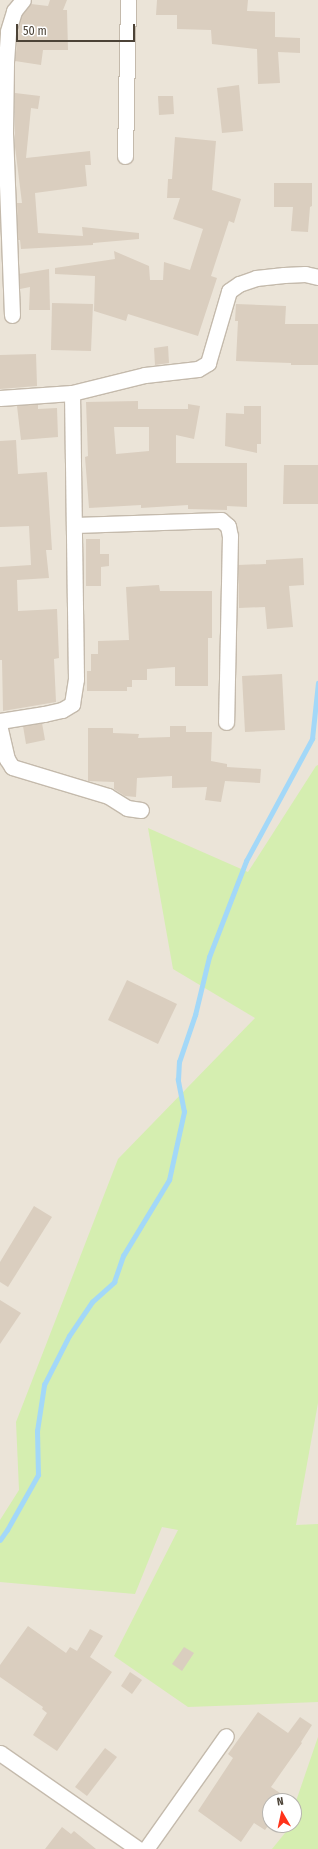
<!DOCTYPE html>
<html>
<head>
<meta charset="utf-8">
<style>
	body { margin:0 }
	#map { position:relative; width:318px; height:1849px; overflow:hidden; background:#f7f3eb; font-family:"Fira Sans Condensed",sans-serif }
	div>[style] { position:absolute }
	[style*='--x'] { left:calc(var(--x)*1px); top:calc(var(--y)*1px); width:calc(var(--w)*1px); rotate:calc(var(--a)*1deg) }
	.residential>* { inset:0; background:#ebe4d8 }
	.green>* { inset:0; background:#d5eeb0 }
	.stream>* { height:4.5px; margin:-2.25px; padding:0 2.25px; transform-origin:2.25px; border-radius:2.25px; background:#a3d8f8 }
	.building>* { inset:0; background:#dacebf }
	.roads { filter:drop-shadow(1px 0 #c4baac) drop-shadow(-1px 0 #c4baac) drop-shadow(0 1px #c4baac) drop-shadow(0 -1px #c4baac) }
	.minor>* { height:15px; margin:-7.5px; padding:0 7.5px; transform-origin:7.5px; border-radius:7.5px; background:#fff }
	span { translate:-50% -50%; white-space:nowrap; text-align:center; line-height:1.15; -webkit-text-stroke:3px #fff; paint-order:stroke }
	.north { position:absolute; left:262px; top:1793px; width:40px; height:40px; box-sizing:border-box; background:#fff; border:1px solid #b7b4af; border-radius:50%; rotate:351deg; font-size:11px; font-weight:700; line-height:16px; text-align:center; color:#4c4337 }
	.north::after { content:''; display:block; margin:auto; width:14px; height:18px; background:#ff331a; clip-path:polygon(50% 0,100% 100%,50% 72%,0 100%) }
	.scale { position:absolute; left:16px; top:24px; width:119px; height:18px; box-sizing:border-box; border:2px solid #4c4337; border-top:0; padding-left:5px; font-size:12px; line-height:14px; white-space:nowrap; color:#4c4337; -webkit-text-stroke:3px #fff; paint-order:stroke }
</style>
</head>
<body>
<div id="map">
	<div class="residential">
		<div style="clip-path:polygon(evenodd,0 0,318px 0,318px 1849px,0 1849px,0 0,270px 1801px,294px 1801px,294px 1825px,270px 1825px,270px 1801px)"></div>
	</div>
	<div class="green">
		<div style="clip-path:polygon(318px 765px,318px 1403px,296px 1525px,318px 1524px,318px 1702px,188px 1707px,114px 1656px,178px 1530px,162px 1527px,135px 1594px,0 1582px,0 1520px,19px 1490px,16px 1422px,118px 1159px,255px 1018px,173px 969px,148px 828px,248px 872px,316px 766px)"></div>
		<div style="clip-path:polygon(318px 1737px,318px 1849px,272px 1849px,285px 1833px,288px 1825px,294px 1825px,294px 1807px)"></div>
	</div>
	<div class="stream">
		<div style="--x:0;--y:1540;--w:12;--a:-55"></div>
		<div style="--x:7;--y:1530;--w:63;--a:-60.6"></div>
		<div style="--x:38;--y:1475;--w:44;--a:-91.3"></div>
		<div style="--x:37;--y:1431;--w:47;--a:-81.3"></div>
		<div style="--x:44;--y:1385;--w:55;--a:-63"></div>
		<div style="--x:69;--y:1336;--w:41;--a:-55.9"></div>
		<div style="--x:92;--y:1302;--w:30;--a:-42"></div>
		<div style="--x:114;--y:1282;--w:28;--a:-71"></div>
		<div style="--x:123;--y:1256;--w:89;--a:-58.8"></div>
		<div style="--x:169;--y:1180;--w:70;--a:-77.6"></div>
		<div style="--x:184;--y:1112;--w:33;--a:-101"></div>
		<div style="--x:178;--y:1080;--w:18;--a:-87"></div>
		<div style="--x:179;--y:1062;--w:50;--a:-71.2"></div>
		<div style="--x:195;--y:1015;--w:60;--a:-76.4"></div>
		<div style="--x:209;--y:957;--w:103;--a:-68.9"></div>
		<div style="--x:246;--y:861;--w:139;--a:-61.6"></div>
		<div style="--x:312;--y:739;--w:56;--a:-83.9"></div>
	</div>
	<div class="building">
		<div style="clip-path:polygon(50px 0,67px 0,63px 10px,67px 10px,68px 50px,43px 50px,41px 65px,15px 61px,19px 26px,22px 15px,31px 4px,48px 6px)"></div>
		<div style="clip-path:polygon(157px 0,248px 0,247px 11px,275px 12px,275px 37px,300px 38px,300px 53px,278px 52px,280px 83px,258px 84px,257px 49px,212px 44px,211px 30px,177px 29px,177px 15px,156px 15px)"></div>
		<div style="clip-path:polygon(239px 85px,243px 131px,222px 133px,217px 88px)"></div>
		<div style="clip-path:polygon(15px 93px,40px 96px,38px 109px,31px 108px,26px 158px,90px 151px,91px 165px,85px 165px,87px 186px,35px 193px,38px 233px,83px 236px,82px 227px,139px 233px,139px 239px,93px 243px,93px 245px,21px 249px,20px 240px,18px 240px,17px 203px,22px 203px,15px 147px)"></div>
		<div style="clip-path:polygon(158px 96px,173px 96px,174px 114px,159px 115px)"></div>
		<div style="clip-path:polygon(175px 137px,216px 141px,212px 190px,241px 199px,234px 223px,229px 221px,211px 276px,217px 278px,198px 336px,128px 314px,126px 321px,94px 311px,95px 276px,55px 274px,55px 268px,115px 259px,114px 251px,149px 266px,150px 280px,163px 280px,164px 262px,190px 270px,203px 229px,173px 219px,180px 198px,167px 198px,168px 179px,172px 179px)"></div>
		<div style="clip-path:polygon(274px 183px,312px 183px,312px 206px,310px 207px,308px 232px,291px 231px,293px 207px,274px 207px)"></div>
		<div style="clip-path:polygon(49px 269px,50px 310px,29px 310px,30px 287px,20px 289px,19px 274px)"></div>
		<div style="clip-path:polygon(52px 303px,93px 304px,91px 351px,51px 350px)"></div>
		<div style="clip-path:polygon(236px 304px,286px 306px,285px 324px,318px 324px,318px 365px,291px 365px,291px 363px,236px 361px,238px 321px,235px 321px)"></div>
		<div style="clip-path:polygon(168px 346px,169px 363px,155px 365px,154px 348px)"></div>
		<div style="clip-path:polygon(36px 354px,37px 386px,0 389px,0 355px)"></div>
		<div style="clip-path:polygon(evenodd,138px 401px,138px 409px,188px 409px,188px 404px,200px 406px,194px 439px,176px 435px,176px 463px,247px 463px,247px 507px,227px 506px,227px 510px,188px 509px,188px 505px,141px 508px,141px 505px,89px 508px,85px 457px,88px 456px,86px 402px,138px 401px,114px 427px,149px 427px,149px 451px,116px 454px,114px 427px)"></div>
		<div style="clip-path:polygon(38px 404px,38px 409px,57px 408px,58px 437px,21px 440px,17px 406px)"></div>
		<div style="clip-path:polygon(244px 406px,261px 406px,261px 444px,257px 444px,257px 453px,225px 446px,226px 413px,244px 414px)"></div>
		<div style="clip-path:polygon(16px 440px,18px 474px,47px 472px,52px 550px,46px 550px,49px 578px,17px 580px,18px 611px,57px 609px,59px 658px,54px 659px,56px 702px,3px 711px,2px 660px,0 660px,0 567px,31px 565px,29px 526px,0 527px,0 441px)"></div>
		<div style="clip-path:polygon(284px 465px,318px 465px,318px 504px,283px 504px)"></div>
		<div style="clip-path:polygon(86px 539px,100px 539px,100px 554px,109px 554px,109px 566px,101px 567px,101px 586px,86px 586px)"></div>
		<div style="clip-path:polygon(303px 558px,304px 585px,289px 586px,293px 627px,267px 629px,265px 607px,239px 608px,238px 565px,266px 564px,266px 560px)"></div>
		<div style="clip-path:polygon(159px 585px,160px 591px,212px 591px,212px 638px,208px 638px,208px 686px,175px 686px,175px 667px,147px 669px,147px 680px,132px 680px,132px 687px,127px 687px,127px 691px,87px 691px,87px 671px,91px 671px,91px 654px,98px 654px,98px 641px,129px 640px,126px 587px)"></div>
		<div style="clip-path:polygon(282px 674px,285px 730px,245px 732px,242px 676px)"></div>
		<div style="clip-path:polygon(42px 723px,45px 740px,26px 744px,23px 726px)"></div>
		<div style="clip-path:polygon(170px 726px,186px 726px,186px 732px,212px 732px,211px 761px,227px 764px,227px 767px,261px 769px,260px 783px,225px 781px,221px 802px,205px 800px,207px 787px,172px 788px,172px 776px,137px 778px,136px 797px,125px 796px,114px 789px,114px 782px,88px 781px,88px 728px,113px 728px,113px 733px,139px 734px,138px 738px,170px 737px)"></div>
		<div style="clip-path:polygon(127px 980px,177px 1004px,158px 1044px,108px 1020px)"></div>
		<div style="clip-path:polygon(34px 1206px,52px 1217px,8px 1287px,0 1282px,0 1262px)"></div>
		<div style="clip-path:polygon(0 1300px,21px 1313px,0 1344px)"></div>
		<div style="clip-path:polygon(28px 1626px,66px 1653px,70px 1647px,77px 1651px,90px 1629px,103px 1636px,90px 1657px,112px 1672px,57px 1751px,33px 1735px,47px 1713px,42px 1709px,43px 1707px,0 1677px,0 1665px)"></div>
		<div style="clip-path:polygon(184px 1647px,194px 1653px,182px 1671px,172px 1664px)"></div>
		<div style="clip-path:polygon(130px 1672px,142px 1680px,132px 1694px,121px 1686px)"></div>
		<div style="clip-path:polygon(258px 1712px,288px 1733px,300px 1717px,312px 1725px,301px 1742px,302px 1743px,271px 1787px,292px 1801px,270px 1801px,270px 1823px,265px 1830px,254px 1823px,241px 1842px,198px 1811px,233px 1758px,228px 1754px)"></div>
		<div style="clip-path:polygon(105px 1748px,117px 1757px,87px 1796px,75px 1787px)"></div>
		<div style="clip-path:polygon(62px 1827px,71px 1834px,74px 1831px,96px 1849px,45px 1849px)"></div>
	</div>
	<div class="roads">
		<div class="minor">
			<div style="--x:125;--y:156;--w:156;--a:-88.9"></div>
			<div style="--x:12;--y:315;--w:181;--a:-92.2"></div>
			<div style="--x:5;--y:134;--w:72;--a:-89.2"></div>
			<div style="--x:6;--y:62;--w:31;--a:-86"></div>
			<div style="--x:8;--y:31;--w:21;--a:-73"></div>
			<div style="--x:14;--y:11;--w:14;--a:-51"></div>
			<div style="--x:0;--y:398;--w:72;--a:-4"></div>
			<div style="--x:72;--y:393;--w:75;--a:-13.9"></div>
			<div style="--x:145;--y:375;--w:53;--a:-6.5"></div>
			<div style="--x:198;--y:369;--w:12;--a:-31"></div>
			<div style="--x:208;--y:363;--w:75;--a:-73.7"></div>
			<div style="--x:229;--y:291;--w:12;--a:-35"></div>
			<div style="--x:239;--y:284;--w:18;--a:-19"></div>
			<div style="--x:256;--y:278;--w:28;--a:-6"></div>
			<div style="--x:284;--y:275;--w:21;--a:-3"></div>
			<div style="--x:305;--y:274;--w:13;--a:13"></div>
			<div style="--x:75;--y:525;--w:146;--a:-2"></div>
			<div style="--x:221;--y:520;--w:9;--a:41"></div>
			<div style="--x:228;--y:526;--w:10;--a:79"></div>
			<div style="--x:230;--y:536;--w:186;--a:91.2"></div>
			<div style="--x:0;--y:721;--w:45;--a:-9"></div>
			<div style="--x:44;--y:714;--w:18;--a:-13"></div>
			<div style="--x:62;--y:710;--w:12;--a:-31"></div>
			<div style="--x:72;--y:704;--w:25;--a:-81"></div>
			<div style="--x:76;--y:679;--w:286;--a:-90.8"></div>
			<div style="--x:0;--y:729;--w:31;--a:77"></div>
			<div style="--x:7;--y:759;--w:9;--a:58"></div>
			<div style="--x:12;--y:767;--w:100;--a:16.8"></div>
			<div style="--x:108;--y:796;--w:22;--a:32"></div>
			<div style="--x:127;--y:808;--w:14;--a:8"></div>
			<div style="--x:0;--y:1753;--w:168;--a:34.8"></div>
			<div style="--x:146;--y:1849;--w:138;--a:-54.7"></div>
		</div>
	</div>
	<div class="north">N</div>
	<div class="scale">50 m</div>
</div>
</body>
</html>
